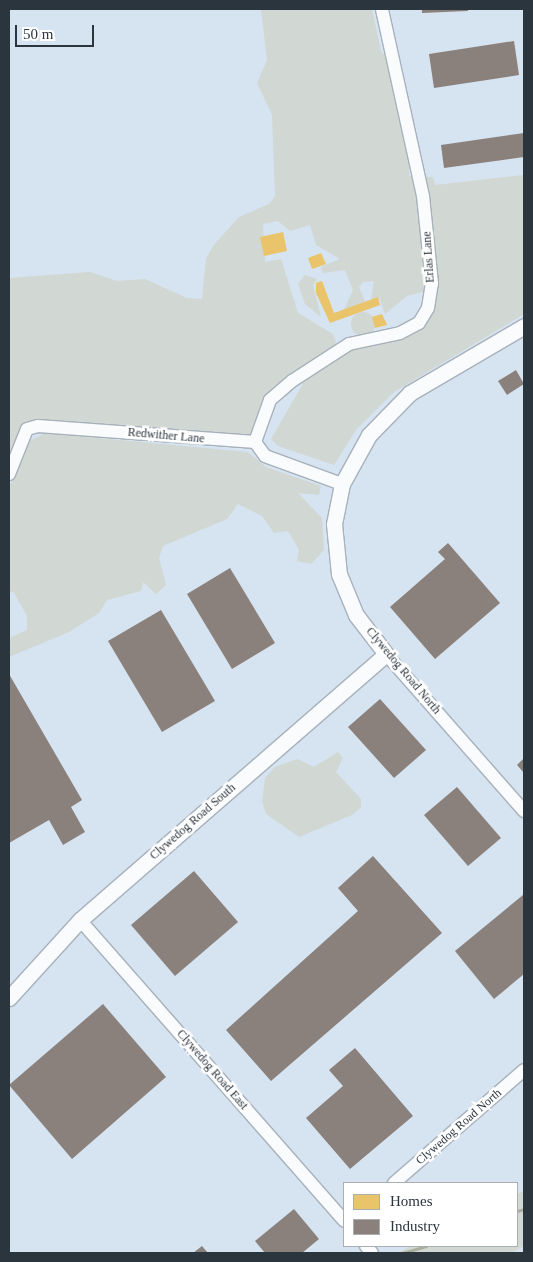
<!DOCTYPE html>
<html>
<head>
<meta charset="utf-8">
<style>
	body { margin:0 }
	#map { position:relative; width:533px; height:1262px; overflow:hidden; background:#d6e3f0; font-family:"Times New Roman",serif }
	div>[style] { position:absolute }
	[style*='--x'] { left:calc(var(--x)*1px); top:calc(var(--y)*1px); width:calc(var(--w)*1px); rotate:calc(var(--a)*1deg) }
	.green>* { inset:0; background:#d1d7d2 }
	.round { border-radius:50% }
	.homes>* { inset:0; background:#e9c46a }
	.industry>* { inset:0; background:#8a817c }
	.stream>* { height:3px; margin:-1.5px; padding:0 1.5px; transform-origin:1.5px; border-radius:1.5px; background:#aaae9c }
	.roads { filter:drop-shadow(1px 0 #a7b1bb) drop-shadow(-1px 0 #a7b1bb) drop-shadow(0 1px #a7b1bb) drop-shadow(0 -1px #a7b1bb) }
	.minor>* { height:12px; margin:-6px; padding:0 6px; transform-origin:6px; border-radius:6px; background:#f9fbfd }
	.tertiary>* { height:15px; margin:-7.5px; padding:0 7.5px; transform-origin:7.5px; border-radius:7.5px; background:#f9fbfd }
	span { translate:-50% -50%; white-space:nowrap; text-align:center; line-height:1.15; -webkit-text-stroke:5px #fff; paint-order:stroke }
	.street-label { font-size:12px; color:#2b353d }
	.frame { position:absolute; inset:0; border:10px solid #2b353d; pointer-events:none }
	.legend { position:absolute; left:343px; top:1182px; width:175px; height:65px; box-sizing:border-box; background:#fff; border:1px solid #aaaeb1; margin:0; padding:6px 9px; list-style:none; font-size:15px; color:#2b353d }
	.legend li { display:flex; align-items:center; gap:10px; height:25px }
	.legend b { width:25px; border:1px solid #aaaeb1 }
	.scale { position:absolute; left:15px; top:25px; width:79px; height:22px; box-sizing:border-box; border:2px solid #2b353d; border-top:0; padding-left:6px; font-size:15px; line-height:18px; white-space:nowrap; color:#2b353d; -webkit-text-stroke:4px #fff; paint-order:stroke }
</style>
</head>
<body>
<div id="map">
	<div class="green">
		<div style="clip-path:polygon(261px 9px,372px 9px,381px 51px,391px 64px,409px 147px,409px 176px,433px 177px,435px 185px,524px 175px,524px 314px,394px 392px,356px 430px,334px 465px,278px 446px,271px 439px,305px 380px,351px 348px,423px 326px,427px 291px,407px 296px,385px 314px,379px 297px,371px 300px,374px 281px,363px 282px,359px 287px,365px 302px,344px 310px,353px 290px,345px 270px,323px 273px,321px 267px,340px 259px,316px 245px,310px 225px,290px 231px,278px 221px,263px 224px,265px 262px,281px 259px,298px 313px,333px 334px,336px 342px,331px 351px,274px 386px,249px 436px,38px 422px,9px 463px,9px 278px,90px 272px,117px 281px,145px 279px,187px 298px,202px 299px,206px 259px,213px 246px,239px 217px,269px 204px,275px 196px,272px 115px,257px 83px,267px 60px)"></div>
		<div style="clip-path:polygon(305px 275px,317px 279px,313px 285px,321px 317px,305px 304px,298px 284px)"></div>
		<div class="round" style="left:351px;top:312px;width:24px;height:24px"></div>
		<div style="clip-path:polygon(45px 433px,248px 452px,266px 467px,321px 486px,319px 495px,298px 493px,322px 518px,324px 550px,311px 564px,297px 561px,299px 550px,288px 531px,274px 533px,262px 516px,238px 504px,227px 519px,163px 546px,159px 558px,166px 585px,156px 594px,143px 582px,141px 591px,107px 600px,99px 613px,69px 632px,9px 657px,9px 638px,27px 630px,27px 616px,13px 591px,9px 594px,9px 488px,26px 443px)"></div>
		<div style="clip-path:polygon(338px 752px,343px 758px,336px 772px,361px 799px,361px 807px,352px 815px,299px 837px,266px 814px,262px 801px,265px 778px,275px 767px,297px 759px,314px 767px)"></div>
		<div style="clip-path:polygon(524px 1191px,524px 1246px,511px 1253px,397px 1253px,411px 1246px,517px 1246px,517px 1194px)"></div>
	</div>
	<div class="homes">
		<div style="clip-path:polygon(283px 232px,287px 251px,264px 256px,260px 237px)"></div>
		<div style="clip-path:polygon(321px 253px,326px 264px,312px 269px,308px 258px)"></div>
		<div style="clip-path:polygon(322px 281px,334px 313px,378px 297px,380px 305px,330px 323px,316px 293px,316px 283px)"></div>
		<div style="clip-path:polygon(382px 314px,387px 325px,375px 328px,372px 317px)"></div>
	</div>
	<div class="industry">
		<div style="clip-path:polygon(422px 9px,468px 9px,468px 11px,422px 13px)"></div>
		<div style="clip-path:polygon(514px 41px,519px 75px,434px 88px,429px 54px)"></div>
		<div style="clip-path:polygon(524px 133px,524px 157px,444px 168px,441px 145px)"></div>
		<div style="clip-path:polygon(516px 370px,524px 384px,507px 395px,498px 381px)"></div>
		<div style="clip-path:polygon(448px 543px,500px 603px,435px 659px,390px 607px,445px 559px,438px 552px)"></div>
		<div style="clip-path:polygon(230px 568px,275px 643px,232px 669px,187px 594px)"></div>
		<div style="clip-path:polygon(161px 610px,215px 701px,162px 732px,108px 641px)"></div>
		<div style="clip-path:polygon(9px 674px,82px 800px,71px 807px,85px 832px,63px 845px,49px 820px,9px 843px)"></div>
		<div style="clip-path:polygon(380px 699px,426px 750px,394px 778px,348px 727px)"></div>
		<div style="clip-path:polygon(524px 758px,524px 773px,517px 765px)"></div>
		<div style="clip-path:polygon(457px 787px,501px 838px,468px 866px,424px 815px)"></div>
		<div style="clip-path:polygon(373px 856px,442px 933px,271px 1081px,226px 1030px,358px 911px,338px 888px)"></div>
		<div style="clip-path:polygon(194px 871px,238px 922px,175px 976px,131px 925px)"></div>
		<div style="clip-path:polygon(523px 895px,524px 974px,494px 999px,455px 951px)"></div>
		<div style="clip-path:polygon(103px 1004px,166px 1077px,72px 1159px,9px 1085px)"></div>
		<div style="clip-path:polygon(355px 1048px,413px 1116px,350px 1169px,306px 1118px,343px 1086px,329px 1070px)"></div>
		<div style="clip-path:polygon(294px 1209px,319px 1239px,302px 1253px,265px 1253px,255px 1241px)"></div>
		<div style="clip-path:polygon(202px 1246px,208px 1253px,193px 1253px)"></div>
	</div>
	<div class="stream">
		<div style="--x:517;--y:1211;--w:7;--a:-16"></div>
		<div style="--x:402;--y:1253;--w:25;--a:-16"></div>
	</div>
	<div class="roads">
		<div class="minor">
			<div style="--x:255;--y:442;--w:45;--a:-70.3"></div>
			<div style="--x:270;--y:400;--w:29;--a:-41"></div>
			<div style="--x:292;--y:381;--w:68;--a:-33"></div>
			<div style="--x:349;--y:344;--w:52;--a:-12.2"></div>
			<div style="--x:400;--y:333;--w:21;--a:-28"></div>
			<div style="--x:419;--y:323;--w:17;--a:-59"></div>
			<div style="--x:428;--y:308;--w:25;--a:-81"></div>
			<div style="--x:432;--y:283;--w:87;--a:-95.9"></div>
			<div style="--x:423;--y:196;--w:191;--a:-102.4"></div>
			<div style="--x:9;--y:474;--w:48;--a:-68.2"></div>
			<div style="--x:27;--y:429;--w:11;--a:-15"></div>
			<div style="--x:38;--y:426;--w:218;--a:4.2"></div>
			<div style="--x:255;--y:442;--w:17;--a:54"></div>
			<div style="--x:265;--y:456;--w:82;--a:20"></div>
			<div style="--x:386;--y:654;--w:209;--a:48.7"></div>
			<div style="--x:80;--y:920;--w:400;--a:48.7"></div>
			<div style="--x:394;--y:1183;--w:172;--a:-41"></div>
			<div style="--x:366;--y:1246;--w:9;--a:49"></div>
		</div>
		<div class="tertiary">
			<div style="--x:9;--y:998;--w:105;--a:-47.7"></div>
			<div style="--x:80;--y:920;--w:405;--a:-41"></div>
			<div style="--x:386;--y:654;--w:49;--a:-127.6"></div>
			<div style="--x:356;--y:615;--w:44;--a:-112.5"></div>
			<div style="--x:339;--y:574;--w:50;--a:-95.7"></div>
			<div style="--x:334;--y:524;--w:41;--a:-78.7"></div>
			<div style="--x:342;--y:484;--w:56;--a:-61.1"></div>
			<div style="--x:369;--y:435;--w:59;--a:-45.7"></div>
			<div style="--x:410;--y:393;--w:132;--a:-30.4"></div>
		</div>
	</div>
	<div class="street-label">
		<span style="left:429px;top:257px;rotate:-94deg">Erlas Lane</span>
		<span style="left:166px;top:436px;rotate:5deg">Redwither Lane</span>
		<span style="left:403px;top:671px;rotate:50deg">Clywedog Road North</span>
		<span style="left:193px;top:822px;rotate:-41deg">Clywedog Road South</span>
		<span style="left:212px;top:1070px;rotate:49deg">Clywedog Road East</span>
		<span style="left:459px;top:1127px;rotate:-41deg">Clywedog Road North</span>
	</div>
	<div class="frame"></div>
	<ul class="legend">
	<li><b style="height:14px;background:#e9c46a"></b>Homes</li>
	<li><b style="height:14px;background:#8a817c"></b>Industry</li>
	</ul>
	<div class="scale">50 m</div>
</div>
</body>
</html>
